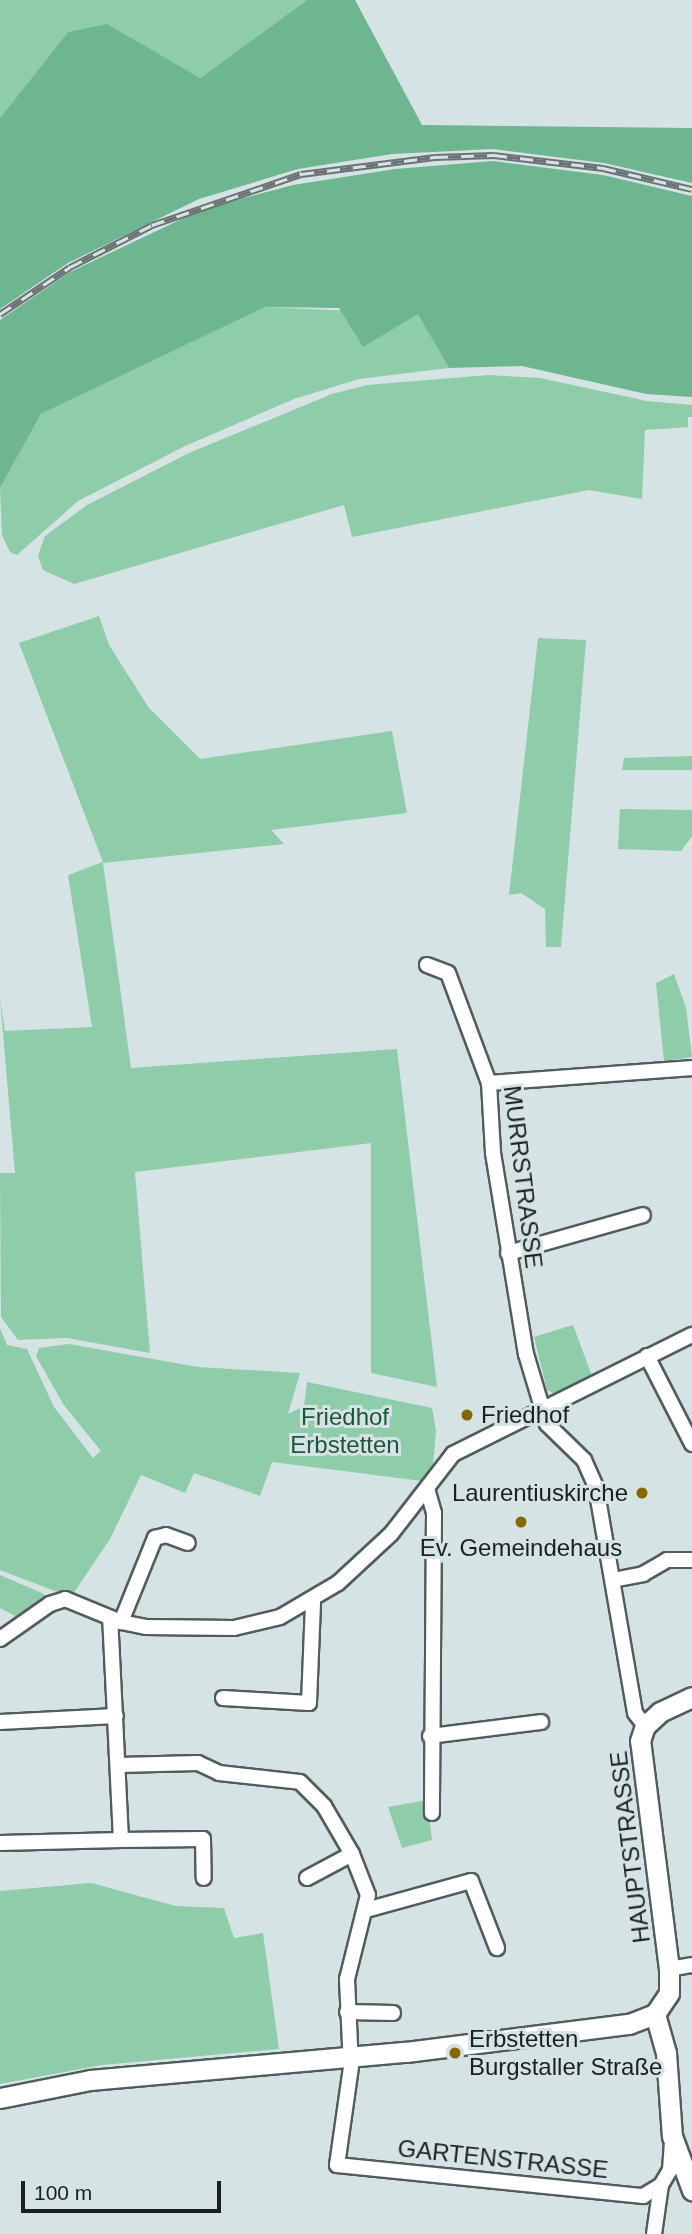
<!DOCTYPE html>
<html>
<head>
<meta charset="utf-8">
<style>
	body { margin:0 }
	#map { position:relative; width:692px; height:2234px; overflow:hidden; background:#d6e3e5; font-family:Helvetica,sans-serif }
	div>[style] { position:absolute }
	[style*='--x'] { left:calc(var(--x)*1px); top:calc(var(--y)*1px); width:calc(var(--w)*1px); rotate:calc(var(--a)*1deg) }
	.green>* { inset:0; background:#8eccaa }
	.forest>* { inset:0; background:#6eb690 }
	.roads { filter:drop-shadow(2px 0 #525c5e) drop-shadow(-2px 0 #525c5e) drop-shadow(0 2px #525c5e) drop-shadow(0 -2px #525c5e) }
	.street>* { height:14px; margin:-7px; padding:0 7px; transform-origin:7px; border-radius:7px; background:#fff }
	.secondary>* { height:19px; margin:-9.5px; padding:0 9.5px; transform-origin:9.5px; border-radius:9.5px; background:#fff }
	.rail>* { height:7px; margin-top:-3.5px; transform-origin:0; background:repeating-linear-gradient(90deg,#d6e3e5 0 13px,#6a7274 0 26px); box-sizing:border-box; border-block:2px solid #6a7274 }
	.dots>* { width:19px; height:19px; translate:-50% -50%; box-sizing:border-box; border:4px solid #d6e3e5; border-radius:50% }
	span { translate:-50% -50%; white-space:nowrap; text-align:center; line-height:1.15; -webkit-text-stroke:6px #d6e3e5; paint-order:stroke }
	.street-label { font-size:24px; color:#1b1f20 }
	.poi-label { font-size:24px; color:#1b1f20 }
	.left { translate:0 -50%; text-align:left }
	.right { translate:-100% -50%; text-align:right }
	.park-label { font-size:24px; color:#1e553b }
	.scale { position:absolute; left:21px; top:2181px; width:200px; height:32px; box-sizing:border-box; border:4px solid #1b1f20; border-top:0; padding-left:9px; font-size:21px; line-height:24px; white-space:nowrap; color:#1b1f20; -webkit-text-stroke:5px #d6e3e5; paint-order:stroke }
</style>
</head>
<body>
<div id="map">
	<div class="green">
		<div style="clip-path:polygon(0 0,307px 0,200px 78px,107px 25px,68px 32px,0 118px)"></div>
		<div style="clip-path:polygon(264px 307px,419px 314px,449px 368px,359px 379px,294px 399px,185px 446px,78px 501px,17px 555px,10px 552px,2px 535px,0 488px,41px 414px)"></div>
		<div style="clip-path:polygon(488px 375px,540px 378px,647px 401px,692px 405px,692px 417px,688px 417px,688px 427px,645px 430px,642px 499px,589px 490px,352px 537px,344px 505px,74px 584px,43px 570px,38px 556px,45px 536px,87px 505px,189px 453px,332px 394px,367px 385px)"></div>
		<div style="clip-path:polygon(99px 616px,109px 645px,149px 708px,200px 759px,392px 731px,407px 813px,271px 830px,284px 844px,103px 863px,131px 1068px,397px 1049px,437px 1387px,371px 1373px,371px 1143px,135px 1172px,150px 1353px,67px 1338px,18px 1340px,1px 1317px,0 1173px,15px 1173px,0 998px,5px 1031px,92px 1027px,68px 875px,103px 862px,19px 643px)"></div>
		<div style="clip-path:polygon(538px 638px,586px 640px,561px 947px,546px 947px,545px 909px,521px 893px,509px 895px)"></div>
		<div style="clip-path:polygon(692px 756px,692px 770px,622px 770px,624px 758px)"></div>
		<div style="clip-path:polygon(620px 809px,692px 810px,692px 836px,681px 851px,618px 849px)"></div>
		<div style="clip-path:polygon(674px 974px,686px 1008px,692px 1057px,664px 1061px,656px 983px)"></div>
		<div style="clip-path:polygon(573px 1325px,592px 1376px,555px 1394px,547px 1390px,534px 1337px)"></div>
		<div style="clip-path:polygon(0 1328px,7px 1345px,27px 1349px,54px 1407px,93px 1458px,101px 1451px,63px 1404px,36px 1356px,39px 1348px,69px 1344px,198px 1367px,300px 1373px,288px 1414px,304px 1406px,307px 1382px,432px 1408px,436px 1431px,433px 1466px,422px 1481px,272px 1462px,260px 1496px,194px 1473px,185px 1493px,141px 1475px,110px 1539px,71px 1597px,0 1570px)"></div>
		<div style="clip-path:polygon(0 1575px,44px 1594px,44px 1602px,19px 1618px,0 1608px)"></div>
		<div style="clip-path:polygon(427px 1800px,432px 1840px,402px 1848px,388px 1807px)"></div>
		<div style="clip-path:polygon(91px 1883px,176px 1906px,224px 1908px,234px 1938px,263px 1933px,279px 2049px,102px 2065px,0 2084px,0 1891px)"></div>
	</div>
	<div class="forest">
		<div style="clip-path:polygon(307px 0,355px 0,422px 125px,692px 128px,692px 183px,604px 163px,493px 149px,392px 154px,298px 169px,199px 199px,68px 263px,0 309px,0 118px,68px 32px,107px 24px,200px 78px)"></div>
		<div style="clip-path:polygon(493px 161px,603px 175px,692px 196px,692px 397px,646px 394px,522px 366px,449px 368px,418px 314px,363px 347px,339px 308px,265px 307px,41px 414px,0 488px,0 320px,70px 272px,205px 208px,293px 185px,395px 169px)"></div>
	</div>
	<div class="roads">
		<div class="street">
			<div style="--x:427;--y:965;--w:22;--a:21"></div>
			<div style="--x:448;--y:973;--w:117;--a:69.6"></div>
			<div style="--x:489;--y:1083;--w:70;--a:86.7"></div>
			<div style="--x:493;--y:1153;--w:204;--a:80.7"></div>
			<div style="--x:526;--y:1354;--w:73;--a:73.3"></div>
			<div style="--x:547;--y:1424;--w:52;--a:44.2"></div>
			<div style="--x:584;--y:1460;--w:30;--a:66"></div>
			<div style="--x:596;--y:1487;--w:229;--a:80.2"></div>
			<div style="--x:635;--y:1713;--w:16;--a:52"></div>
			<div style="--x:489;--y:1083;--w:204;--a:-4.2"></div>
			<div style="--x:508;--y:1253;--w:140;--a:-15.7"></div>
			<div style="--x:647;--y:1356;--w:99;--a:62.9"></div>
			<div style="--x:428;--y:1492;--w:22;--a:74"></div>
			<div style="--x:434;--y:1513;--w:300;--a:90.4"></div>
			<div style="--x:613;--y:1580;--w:31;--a:-11"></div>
			<div style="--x:643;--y:1574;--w:28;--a:-30"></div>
			<div style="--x:667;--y:1560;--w:25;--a:0"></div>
			<div style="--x:121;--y:1622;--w:91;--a:-68"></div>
			<div style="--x:155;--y:1538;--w:11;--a:-15"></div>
			<div style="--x:166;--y:1535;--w:23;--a:20"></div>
			<div style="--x:0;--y:1639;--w:61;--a:-35"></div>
			<div style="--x:50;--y:1604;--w:16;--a:-18"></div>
			<div style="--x:65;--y:1599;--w:61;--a:22.3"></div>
			<div style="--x:121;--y:1622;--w:25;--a:11"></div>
			<div style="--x:146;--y:1627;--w:88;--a:0.7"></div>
			<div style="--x:234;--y:1628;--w:47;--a:-13.4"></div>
			<div style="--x:280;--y:1617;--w:67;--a:-30.4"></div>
			<div style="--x:338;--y:1583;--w:72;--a:-42.8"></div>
			<div style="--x:391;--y:1534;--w:101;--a:-52.2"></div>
			<div style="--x:453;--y:1454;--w:267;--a:-26.5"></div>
			<div style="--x:223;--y:1698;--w:86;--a:3.3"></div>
			<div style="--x:309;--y:1703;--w:101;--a:-87.7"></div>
			<div style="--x:0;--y:1722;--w:116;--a:-3"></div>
			<div style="--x:430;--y:1736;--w:112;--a:-7.2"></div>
			<div style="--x:119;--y:1765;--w:79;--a:-1.5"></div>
			<div style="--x:198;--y:1763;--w:23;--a:25"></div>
			<div style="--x:219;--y:1773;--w:81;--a:6.3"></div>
			<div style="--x:300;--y:1782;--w:34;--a:45"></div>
			<div style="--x:324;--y:1806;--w:56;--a:59.7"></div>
			<div style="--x:352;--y:1854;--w:44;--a:68.7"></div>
			<div style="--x:368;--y:1895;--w:87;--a:104"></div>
			<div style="--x:347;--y:1979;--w:88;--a:87.4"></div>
			<div style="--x:351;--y:2067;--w:99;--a:98.1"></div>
			<div style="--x:337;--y:2165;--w:308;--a:5.8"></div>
			<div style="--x:643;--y:2196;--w:21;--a:-31"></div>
			<div style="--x:121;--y:1840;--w:82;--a:-0.7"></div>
			<div style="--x:203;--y:1839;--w:39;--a:89"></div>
			<div style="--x:0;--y:1843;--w:121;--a:-1.4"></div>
			<div style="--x:121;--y:1840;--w:222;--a:-92.8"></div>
			<div style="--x:307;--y:1878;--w:51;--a:-28.1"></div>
			<div style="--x:366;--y:1910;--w:109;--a:-15.4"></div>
			<div style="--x:471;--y:1881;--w:72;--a:68.8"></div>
			<div style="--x:669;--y:1969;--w:23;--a:-10"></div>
			<div style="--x:347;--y:2012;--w:46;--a:1.2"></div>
			<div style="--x:654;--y:2234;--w:49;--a:-81.9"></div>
			<div style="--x:661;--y:2185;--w:17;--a:-59"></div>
			<div style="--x:670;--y:2170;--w:30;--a:-86"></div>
		</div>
		<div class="secondary">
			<div style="--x:655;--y:2014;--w:41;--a:74.2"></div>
			<div style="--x:666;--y:2053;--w:83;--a:85.9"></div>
			<div style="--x:672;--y:2136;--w:58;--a:69.7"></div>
			<div style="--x:0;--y:2098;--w:92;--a:-11.3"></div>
			<div style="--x:90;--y:2080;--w:317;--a:-5.1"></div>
			<div style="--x:406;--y:2052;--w:225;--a:-7.2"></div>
			<div style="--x:629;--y:2024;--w:28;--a:-21"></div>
			<div style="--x:655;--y:2014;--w:25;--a:-56"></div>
			<div style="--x:669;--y:1993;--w:24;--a:-90"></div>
			<div style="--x:669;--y:1969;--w:230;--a:-97.2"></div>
			<div style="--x:640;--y:1741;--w:16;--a:-72"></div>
			<div style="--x:645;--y:1726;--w:21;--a:-43"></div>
			<div style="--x:660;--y:1712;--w:35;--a:-25"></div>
		</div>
	</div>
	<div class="rail">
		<div style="--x:0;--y:314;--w:84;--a:-33.9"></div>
		<div style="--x:70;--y:267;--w:92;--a:-27.1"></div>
		<div style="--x:152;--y:225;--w:157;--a:-18.9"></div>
		<div style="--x:301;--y:174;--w:135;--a:-7.2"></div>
		<div style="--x:435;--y:157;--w:59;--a:-1.9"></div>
		<div style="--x:494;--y:155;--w:110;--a:6.8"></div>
		<div style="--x:603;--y:168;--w:91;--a:13.3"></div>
	</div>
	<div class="dots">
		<div style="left:467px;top:1415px;background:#886601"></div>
		<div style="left:642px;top:1493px;background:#886601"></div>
		<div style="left:521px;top:1522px;background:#886601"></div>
		<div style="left:455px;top:2053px;background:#886601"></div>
	</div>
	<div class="street-label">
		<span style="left:523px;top:1177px;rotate:83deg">MURRSTRASSE</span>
		<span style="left:630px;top:1847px;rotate:-97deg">HAUPTSTRASSE</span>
		<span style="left:503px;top:2159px;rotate:6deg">GARTENSTRASSE</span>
	</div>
	<div class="poi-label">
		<span class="left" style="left:481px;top:1415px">Friedhof</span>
		<span class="right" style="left:628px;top:1493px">Laurentiuskirche</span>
		<span style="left:521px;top:1548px">Ev. Gemeindehaus</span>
		<span class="left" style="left:469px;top:2053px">Erbstetten<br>Burgstaller Straße</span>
	</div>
	<div class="park-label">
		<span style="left:345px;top:1431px">Friedhof<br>Erbstetten</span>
	</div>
	<div class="scale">100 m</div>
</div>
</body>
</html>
